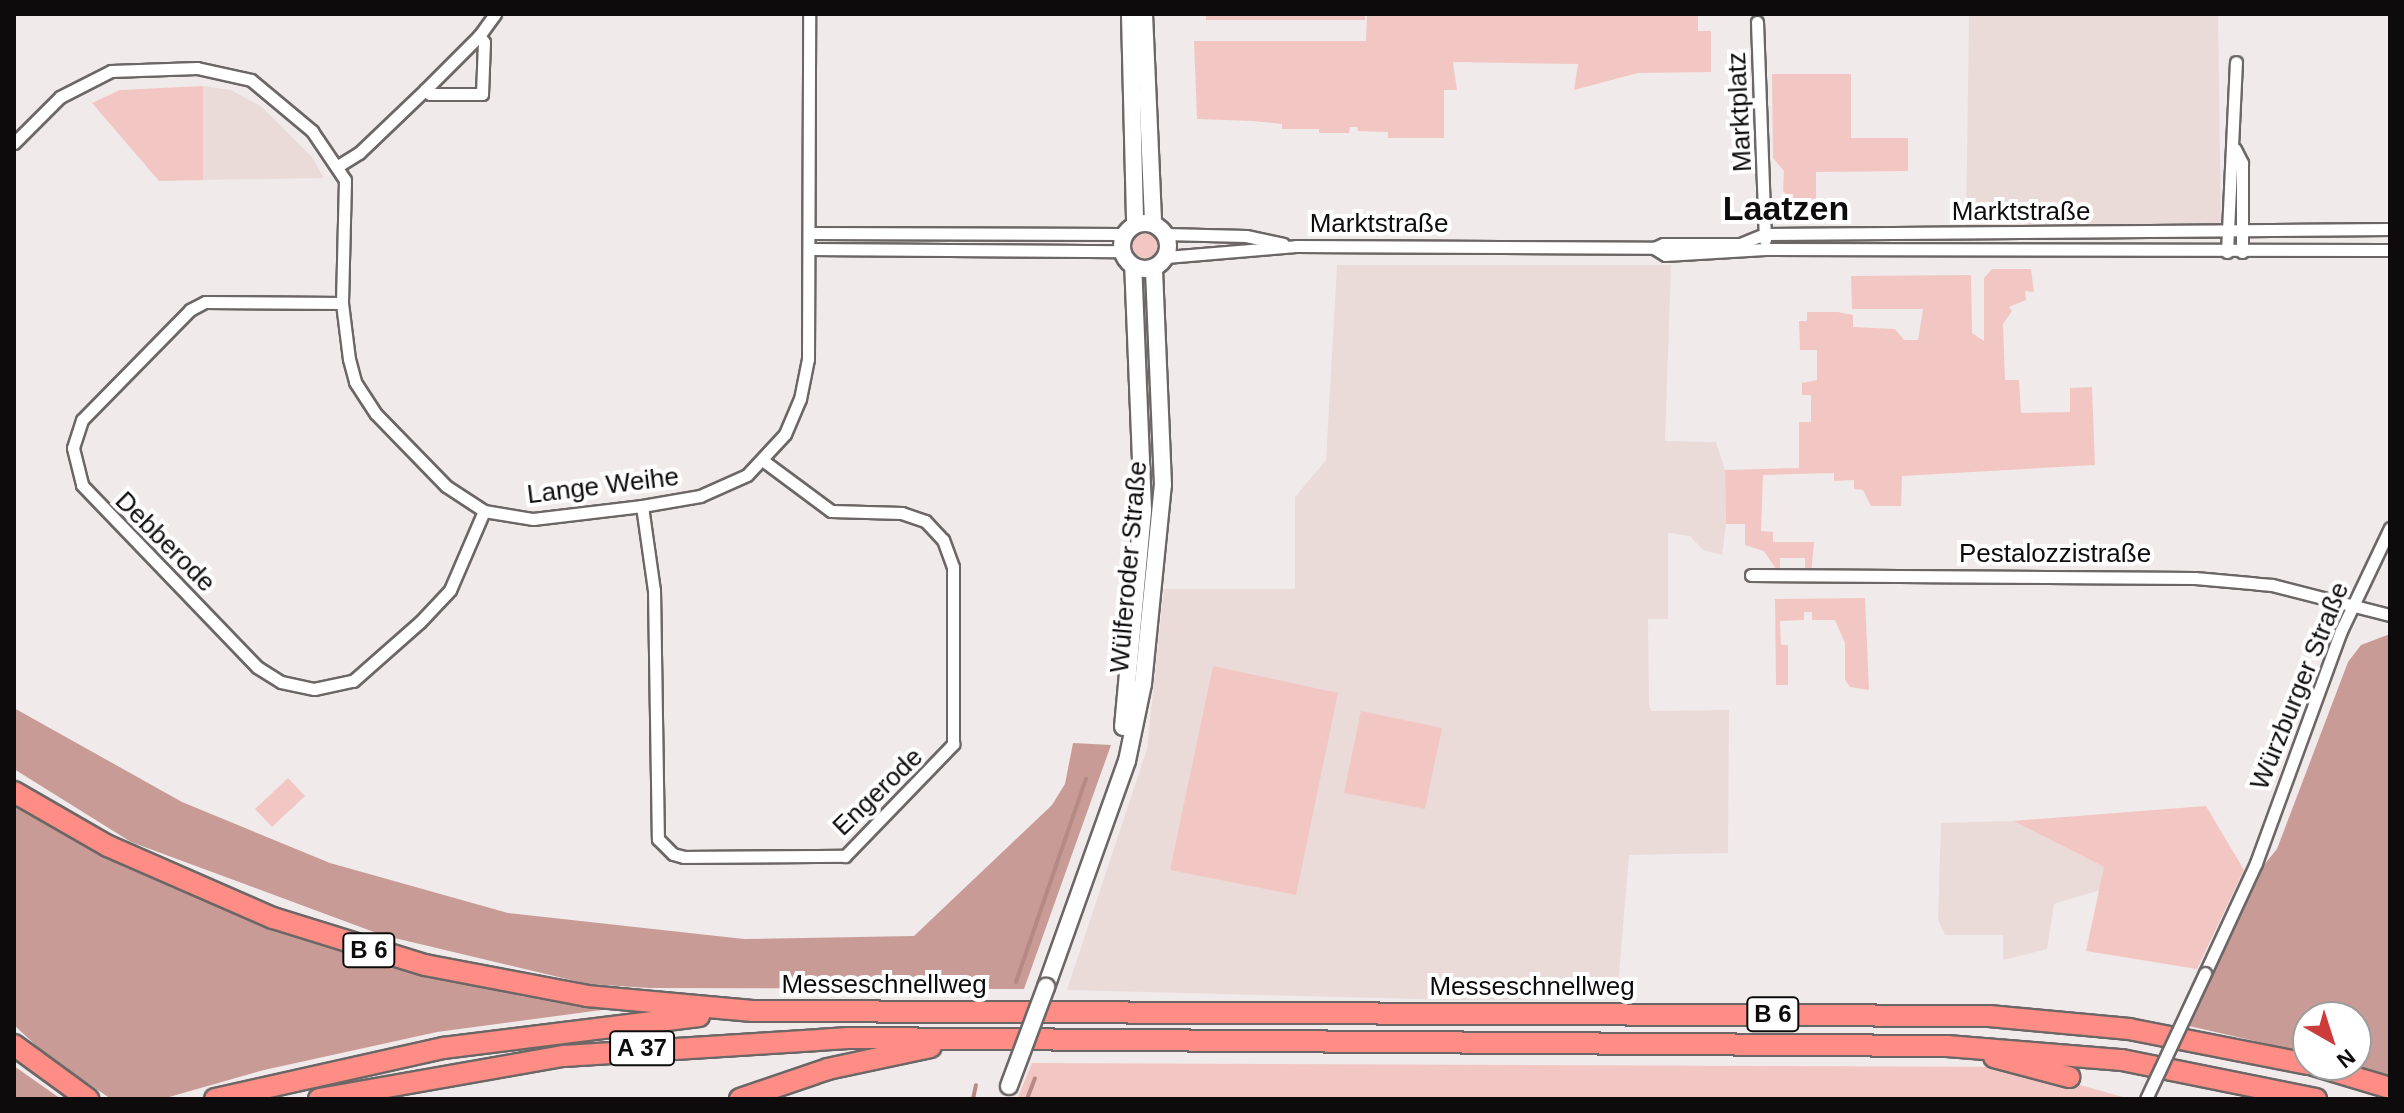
<!DOCTYPE html>
<html>
<head>
<meta charset="utf-8">
<style>
	body { margin:0 }
	#map { position:relative; width:2404px; height:1113px; overflow:hidden; background:#f1eaea; font-family:Arial,sans-serif }
	div>[style] { position:absolute }
	[style*='--x'] { left:calc(var(--x)*1px); top:calc(var(--y)*1px); width:calc(var(--w)*1px); rotate:calc(var(--a)*1deg) }
	.built>* { inset:0; background:#eadbd9 }
	.green>* { inset:0; background:#f2c7c3 }
	.round { border-radius:50% }
	.forest>* { inset:0; background:#c89b96 }
	.stream>* { height:4px; margin:-2px; padding:0 2px; transform-origin:2px; border-radius:2px; background:#b68985 }
	.roads { filter:drop-shadow(2px 0 #6c6766) drop-shadow(-2px 0 #6c6766) drop-shadow(0 2px #6c6766) drop-shadow(0 -2px #6c6766) }
	.street>* { height:11px; margin:-5.5px; padding:0 5.5px; transform-origin:5.5px; border-radius:5.5px; background:#fff }
	.secondary>* { height:16px; margin:-8px; padding:0 8px; transform-origin:8px; border-radius:8px; background:#fff }
	.secondary>.ring { margin:-8px; padding:0; box-sizing:content-box; background:none; border:16px solid #fff; border-radius:50% }
	.highway>* { height:20px; margin:-10px; padding:0 10px; transform-origin:10px; border-radius:10px; background:#fd8d85 }
	.bridges { filter:drop-shadow(2px 0 #6c6766) drop-shadow(-2px 0 #6c6766) drop-shadow(0 2px #6c6766) drop-shadow(0 -2px #6c6766) }
	.street-bridge>* { height:11px; margin:-5.5px; padding:0 5.5px; transform-origin:5.5px; border-radius:5.5px; background:#fff }
	.secondary-bridge>* { height:16px; margin:-8px; padding:0 8px; transform-origin:8px; border-radius:8px; background:#fff }
	span { translate:-50% -50%; white-space:nowrap; text-align:center; line-height:1.15; -webkit-text-stroke:8px #fff; paint-order:stroke }
	.shield-label span { padding:2px 6px; background:#fff; border:2px solid; border-radius:6px; -webkit-text-stroke-width:0 }
	.shield-label { font-size:24px; color:#0d0b0b; font-weight:700 }
	.street-label { font-size:26px; color:#0d0b0b }
	.district-label { font-size:34px; color:#0d0b0b; font-weight:700 }
	.frame { position:absolute; inset:0; border:16px solid #0d0b0b; pointer-events:none }
	.north { position:absolute; left:2292px; top:1001px; width:80px; height:80px; box-sizing:border-box; background:#fff; border:2px solid #9e9d9d; border-radius:50%; rotate:141deg; font-size:22px; font-weight:700; line-height:32px; text-align:center; color:#0d0b0b }
	.north::after { content:''; display:block; margin:auto; width:28px; height:36px; background:#cb3c3b; clip-path:polygon(50% 0,100% 100%,50% 72%,0 100%) }
</style>
</head>
<body>
<div id="map">
	<div class="built">
		<div style="clip-path:polygon(1969px 14px,2218px 14px,2221px 231px,1966px 232px)"></div>
		<div style="clip-path:polygon(203px 86px,231px 90px,262px 107px,312px 157px,324px 178px,203px 180px)"></div>
		<div style="clip-path:polygon(1337px 265px,1671px 265px,1665px 441px,1716px 442px,1725px 470px,1726px 524px,1722px 555px,1703px 550px,1690px 536px,1668px 533px,1668px 619px,1648px 619px,1649px 705px,1652px 711px,1729px 710px,1728px 853px,1629px 855px,1617px 998px,1457px 1000px,1067px 990px,1147px 749px,1164px 589px,1295px 589px,1295px 497px,1326px 460px)"></div>
		<div style="clip-path:polygon(2013px 821px,2104px 867px,2100px 890px,2054px 904px,2047px 949px,2003px 960px,2003px 935px,1945px 935px,1938px 920px,1941px 823px)"></div>
	</div>
	<div class="green">
		<div style="clip-path:polygon(1206px 14px,1365px 14px,1365px 20px,1206px 20px)"></div>
		<div style="clip-path:polygon(1367px 14px,1698px 14px,1698px 31px,1711px 31px,1711px 72px,1638px 73px,1574px 90px,1578px 64px,1453px 62px,1457px 90px,1444px 90px,1444px 138px,1388px 138px,1388px 132px,1358px 131px,1357px 127px,1350px 127px,1349px 133px,1319px 133px,1319px 129px,1282px 129px,1282px 124px,1253px 121px,1197px 119px,1194px 41px,1366px 41px)"></div>
		<div style="clip-path:polygon(1772px 74px,1851px 74px,1851px 138px,1908px 138px,1908px 171px,1816px 172px,1816px 213px,1798px 206px,1783px 191px,1784px 171px,1773px 158px)"></div>
		<div style="clip-path:polygon(203px 86px,203px 180px,159px 181px,92px 103px,120px 90px)"></div>
		<div class="round" style="left:1132px;top:230px;width:28px;height:28px"></div>
		<div style="clip-path:polygon(1992px 269px,2031px 269px,2034px 292px,2025px 291px,2026px 300px,2009px 307px,2012px 311px,2003px 324px,2005px 380px,2019px 380px,2021px 413px,2070px 412px,2070px 388px,2092px 387px,2095px 465px,1902px 476px,1901px 506px,1871px 506px,1863px 490px,1854px 489px,1854px 480px,1834px 481px,1834px 473px,1763px 475px,1761px 531px,1773px 532px,1773px 542px,1814px 542px,1811px 575px,1805px 575px,1805px 558px,1780px 558px,1780px 575px,1764px 551px,1745px 545px,1745px 524px,1726px 524px,1725px 470px,1799px 468px,1799px 422px,1811px 422px,1811px 395px,1802px 395px,1802px 383px,1817px 380px,1817px 350px,1800px 350px,1799px 321px,1807px 321px,1807px 312px,1838px 312px,1853px 315px,1853px 327px,1895px 329px,1904px 340px,1918px 340px,1923px 309px,1852px 309px,1851px 276px,1971px 275px,1972px 333px,1984px 341px,1984px 278px)"></div>
		<div style="clip-path:polygon(1865px 598px,1869px 690px,1850px 687px,1845px 680px,1845px 643px,1835px 620px,1812px 620px,1812px 612px,1804px 612px,1804px 620px,1780px 621px,1781px 645px,1788px 645px,1788px 685px,1776px 685px,1775px 599px)"></div>
		<div style="clip-path:polygon(1213px 666px,1338px 693px,1296px 895px,1170px 870px)"></div>
		<div style="clip-path:polygon(1361px 711px,1442px 728px,1425px 809px,1344px 793px)"></div>
		<div style="clip-path:polygon(288px 778px,305px 796px,272px 827px,255px 809px)"></div>
		<div style="clip-path:polygon(2206px 806px,2244px 870px,2197px 969px,2086px 951px,2104px 867px,2013px 821px)"></div>
		<div style="clip-path:polygon(1032px 1063px,2016px 1067px,2130px 1099px,1017px 1099px)"></div>
	</div>
	<div class="forest">
		<div style="clip-path:polygon(2390px 634px,2390px 1077px,2354px 1065px,2356px 1017px,2308px 1017px,2308px 1053px,2189px 1026px,2263px 866px,2277px 849px,2348px 662px,2361px 645px)"></div>
		<div style="clip-path:polygon(14px 708px,182px 802px,330px 863px,508px 913px,744px 939px,914px 936px,1052px 805px,1065px 784px,1073px 743px,1111px 745px,1024px 989px,649px 988px,588px 984px,382px 935px,131px 842px,14px 769px)"></div>
		<div style="clip-path:polygon(14px 802px,141px 871px,322px 945px,521px 996px,609px 1009px,437px 1032px,264px 1070px,162px 1099px,111px 1099px,44px 1053px,14px 1025px)"></div>
		<div style="clip-path:polygon(14px 1066px,61px 1099px,14px 1099px)"></div>
	</div>
	<div class="stream">
		<div style="--x:1016;--y:982;--w:215;--a:-71"></div>
		<div style="--x:973;--y:1099;--w:14;--a:-78"></div>
		<div style="--x:1027;--y:1099;--w:22;--a:-69"></div>
	</div>
	<div class="roads">
		<div class="street">
			<div style="--x:1757;--y:22;--w:218;--a:87.9"></div>
			<div style="--x:479;--y:36;--w:27;--a:-54"></div>
			<div style="--x:14;--y:143;--w:65;--a:-45"></div>
			<div style="--x:60;--y:97;--w:57;--a:-27"></div>
			<div style="--x:111;--y:71;--w:86;--a:-2"></div>
			<div style="--x:197;--y:68;--w:55;--a:12.5"></div>
			<div style="--x:251;--y:80;--w:80;--a:39.9"></div>
			<div style="--x:312;--y:131;--w:59;--a:56"></div>
			<div style="--x:345;--y:180;--w:123;--a:91.4"></div>
			<div style="--x:342;--y:303;--w:56;--a:82.9"></div>
			<div style="--x:349;--y:359;--w:24;--a:75"></div>
			<div style="--x:355;--y:382;--w:38;--a:57"></div>
			<div style="--x:376;--y:414;--w:100;--a:45.8"></div>
			<div style="--x:446;--y:486;--w:45;--a:33.3"></div>
			<div style="--x:484;--y:511;--w:50;--a:9.3"></div>
			<div style="--x:533;--y:519;--w:110;--a:-6.8"></div>
			<div style="--x:642;--y:506;--w:59;--a:-9.8"></div>
			<div style="--x:700;--y:496;--w:51;--a:-24.1"></div>
			<div style="--x:747;--y:475;--w:56;--a:-47.2"></div>
			<div style="--x:785;--y:434;--w:38;--a:-67"></div>
			<div style="--x:800;--y:399;--w:41;--a:-78.7"></div>
			<div style="--x:808;--y:359;--w:345;--a:-89.8"></div>
			<div style="--x:2235;--y:149;--w:16;--a:63"></div>
			<div style="--x:2242;--y:163;--w:89;--a:90"></div>
			<div style="--x:338;--y:166;--w:25;--a:-32"></div>
			<div style="--x:359;--y:153;--w:91;--a:-43.7"></div>
			<div style="--x:425;--y:90;--w:6;--a:39"></div>
			<div style="--x:430;--y:94;--w:52;--a:0"></div>
			<div style="--x:482;--y:94;--w:52;--a:-87.8"></div>
			<div style="--x:484;--y:42;--w:8;--a:-130"></div>
			<div style="--x:479;--y:36;--w:76;--a:135"></div>
			<div style="--x:809;--y:233;--w:316;--a:0.2"></div>
			<div style="--x:1165;--y:234;--w:81;--a:1.4"></div>
			<div style="--x:1246;--y:236;--w:38;--a:12"></div>
			<div style="--x:1654;--y:248;--w:13;--a:32"></div>
			<div style="--x:1665;--y:255;--w:100;--a:-3.4"></div>
			<div style="--x:1765;--y:249;--w:625;--a:0.09"></div>
			<div style="--x:810;--y:249;--w:312;--a:0.4"></div>
			<div style="--x:2227;--y:252;--w:190;--a:-87.3"></div>
			<div style="--x:1166;--y:257;--w:130;--a:-4.8"></div>
			<div style="--x:1296;--y:246;--w:358;--a:0.3"></div>
			<div style="--x:1654;--y:248;--w:10;--a:-24"></div>
			<div style="--x:1663;--y:244;--w:77;--a:0"></div>
			<div style="--x:1740;--y:244;--w:27;--a:-22"></div>
			<div style="--x:1765;--y:234;--w:625;--a:-0.46"></div>
			<div style="--x:342;--y:303;--w:137;--a:-179.6"></div>
			<div style="--x:205;--y:302;--w:17;--a:152"></div>
			<div style="--x:190;--y:310;--w:154;--a:134.5"></div>
			<div style="--x:82;--y:420;--w:29;--a:108"></div>
			<div style="--x:73;--y:448;--w:38;--a:76"></div>
			<div style="--x:82;--y:485;--w:252;--a:46.1"></div>
			<div style="--x:257;--y:667;--w:28;--a:32"></div>
			<div style="--x:281;--y:682;--w:34;--a:12"></div>
			<div style="--x:314;--y:689;--w:40;--a:-12"></div>
			<div style="--x:353;--y:681;--w:89;--a:-41.4"></div>
			<div style="--x:420;--y:622;--w:44;--a:-46.8"></div>
			<div style="--x:450;--y:590;--w:86;--a:-66.7"></div>
			<div style="--x:642;--y:506;--w:85;--a:81.9"></div>
			<div style="--x:654;--y:590;--w:249;--a:89.1"></div>
			<div style="--x:658;--y:839;--w:21;--a:45"></div>
			<div style="--x:673;--y:854;--w:11;--a:15"></div>
			<div style="--x:684;--y:857;--w:161;--a:-0.4"></div>
			<div style="--x:845;--y:856;--w:156;--a:-46"></div>
			<div style="--x:953;--y:744;--w:177;--a:-90"></div>
			<div style="--x:953;--y:567;--w:29;--a:-110"></div>
			<div style="--x:943;--y:540;--w:26;--a:-133"></div>
			<div style="--x:925;--y:521;--w:24;--a:-161"></div>
			<div style="--x:902;--y:513;--w:71;--a:-178.4"></div>
			<div style="--x:831;--y:511;--w:82;--a:-143.4"></div>
			<div style="--x:1751;--y:575;--w:444;--a:0.4"></div>
			<div style="--x:2195;--y:578;--w:77;--a:5.2"></div>
			<div style="--x:2272;--y:585;--w:122;--a:14.3"></div>
			<div style="--x:2205;--y:973;--w:121;--a:-65.1"></div>
			<div style="--x:2256;--y:863;--w:247;--a:-69.9"></div>
			<div style="--x:2341;--y:631;--w:114;--a:-64.6"></div>
		</div>
		<div class="secondary">
			<div style="--x:1130;--y:14;--w:211;--a:88.6"></div>
			<div style="--x:1144;--y:14;--w:210;--a:87.5"></div>
			<div class="ring" style="left:1122px;top:223px;width:30px;height:30px"></div>
			<div style="--x:1123;--y:727;--w:218;--a:-84.7"></div>
			<div style="--x:1143;--y:510;--w:244;--a:-92.3"></div>
			<div style="--x:1046;--y:987;--w:240;--a:-70.3"></div>
			<div style="--x:1127;--y:761;--w:79;--a:-78.3"></div>
			<div style="--x:1143;--y:684;--w:200;--a:-84.3"></div>
			<div style="--x:1163;--y:485;--w:217;--a:-92.4"></div>
		</div>
		<div class="highway">
			<div style="--x:14;--y:792;--w:108;--a:29.9"></div>
			<div style="--x:108;--y:846;--w:180;--a:23.6"></div>
			<div style="--x:273;--y:918;--w:159;--a:17.2"></div>
			<div style="--x:425;--y:965;--w:165;--a:10.8"></div>
			<div style="--x:587;--y:996;--w:166;--a:5.2"></div>
			<div style="--x:752;--y:1011;--w:1237;--a:0.23"></div>
			<div style="--x:1989;--y:1016;--w:141;--a:5.3"></div>
			<div style="--x:2129;--y:1029;--w:182;--a:11.1"></div>
			<div style="--x:14;--y:1045;--w:92;--a:36.1"></div>
			<div style="--x:1994;--y:1057;--w:78;--a:14.9"></div>
			<div style="--x:2313;--y:1065;--w:80;--a:16.6"></div>
			<div style="--x:215;--y:1099;--w:234;--a:-12.6"></div>
			<div style="--x:443;--y:1048;--w:258;--a:-7.1"></div>
			<div style="--x:319;--y:1099;--w:249;--a:-10"></div>
			<div style="--x:564;--y:1056;--w:285;--a:-3.6"></div>
			<div style="--x:848;--y:1038;--w:1099;--a:0.42"></div>
			<div style="--x:1947;--y:1046;--w:176;--a:4.6"></div>
			<div style="--x:2122;--y:1060;--w:198;--a:11.4"></div>
			<div style="--x:740;--y:1099;--w:93;--a:-18.8"></div>
			<div style="--x:828;--y:1069;--w:105;--a:-12.1"></div>
		</div>
	</div>
	<div class="bridges">
		<div class="street-bridge">
			<div style="--x:2146;--y:1099;--w:139;--a:-64.9"></div>
		</div>
		<div class="secondary-bridge">
			<div style="--x:1009;--y:1086;--w:106;--a:-69.5"></div>
		</div>
	</div>
	<div class="shield-label">
		<span style="left:369px;top:950px">B 6</span>
		<span style="left:1773px;top:1014px">B 6</span>
		<span style="left:642px;top:1048px">A 37</span>
	</div>
	<div class="street-label">
		<span style="left:1740px;top:112px;rotate:-93deg">Marktplatz</span>
		<span style="left:2021px;top:212px">Marktstraße</span>
		<span style="left:1379px;top:224px">Marktstraße</span>
		<span style="left:603px;top:486px;rotate:-7deg">Lange Weihe</span>
		<span style="left:165px;top:542px;rotate:45deg">Debberode</span>
		<span style="left:2055px;top:554px">Pestalozzistraße</span>
		<span style="left:1129px;top:567px;rotate:-85deg">Wülferoder Straße</span>
		<span style="left:2300px;top:686px;rotate:-68deg">Würzburger Straße</span>
		<span style="left:878px;top:792px;rotate:-44deg">Engerode</span>
		<span style="left:884px;top:985px">Messeschnellweg</span>
		<span style="left:1532px;top:987px">Messeschnellweg</span>
	</div>
	<div class="district-label">
		<span style="left:1786px;top:209px">Laatzen</span>
	</div>
	<div class="frame"></div>
	<div class="north">N</div>
</div>
</body>
</html>
